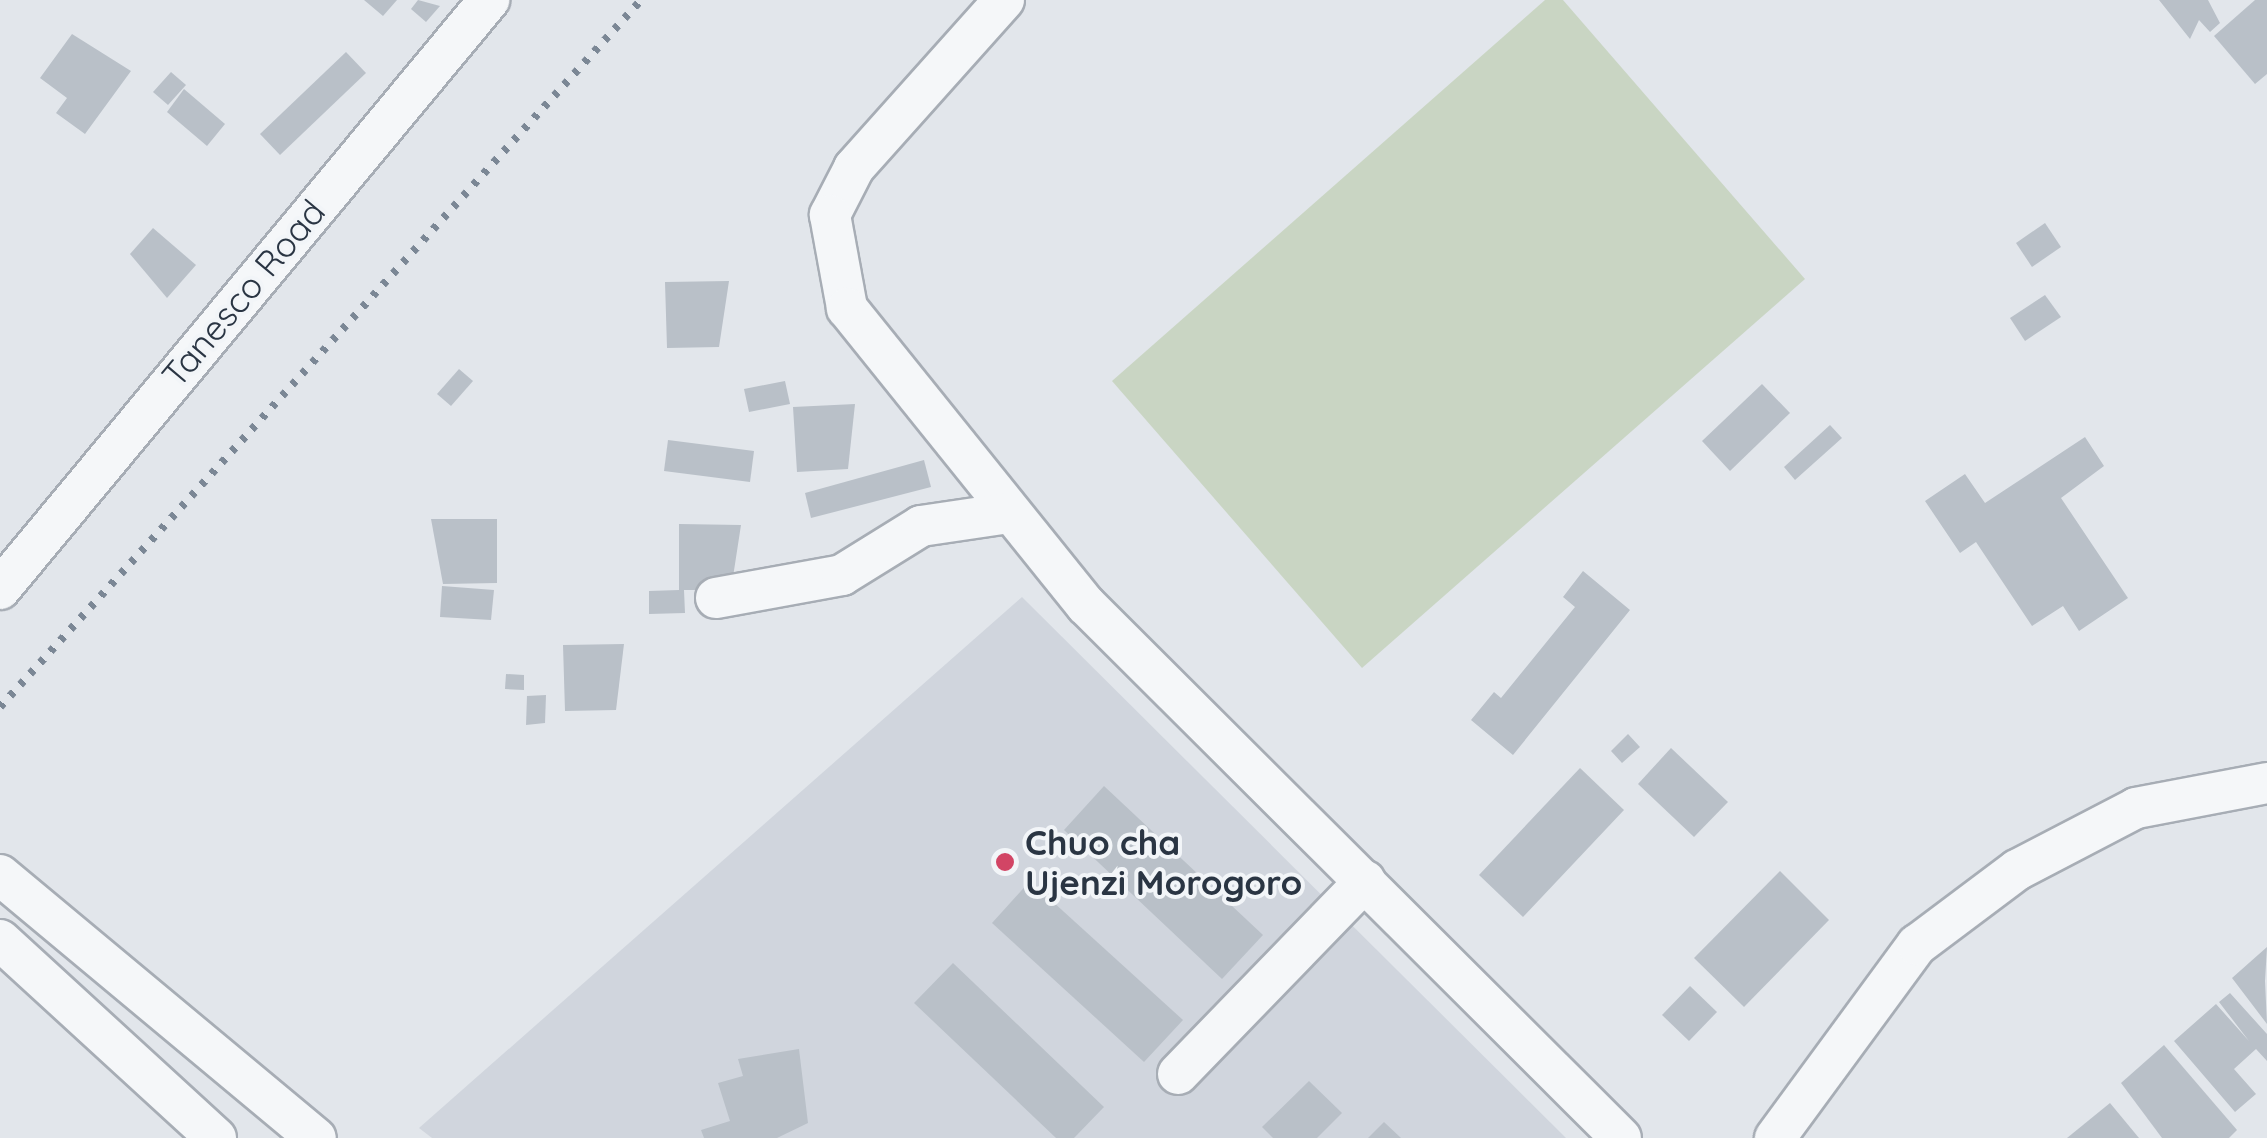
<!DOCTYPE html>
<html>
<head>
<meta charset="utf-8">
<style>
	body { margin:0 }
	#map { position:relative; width:2267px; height:1138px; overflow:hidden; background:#e2e6eb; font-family:Quicksand,sans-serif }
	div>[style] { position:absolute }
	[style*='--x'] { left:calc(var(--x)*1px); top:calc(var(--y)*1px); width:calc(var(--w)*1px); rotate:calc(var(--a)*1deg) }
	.built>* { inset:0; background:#d0d5dd }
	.green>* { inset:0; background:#c9d5c3 }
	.building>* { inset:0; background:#b9c0c8 }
	.roads { filter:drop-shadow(2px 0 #a7adb5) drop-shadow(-2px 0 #a7adb5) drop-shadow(0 2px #a7adb5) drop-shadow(0 -2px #a7adb5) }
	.minor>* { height:40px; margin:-20px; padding:0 20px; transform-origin:20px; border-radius:20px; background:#f5f7f9 }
	.rail>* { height:8px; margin-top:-4px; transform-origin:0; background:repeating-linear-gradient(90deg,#7b8795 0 5px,transparent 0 15px) }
	.dots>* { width:28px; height:28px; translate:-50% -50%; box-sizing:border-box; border:5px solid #f2f5f8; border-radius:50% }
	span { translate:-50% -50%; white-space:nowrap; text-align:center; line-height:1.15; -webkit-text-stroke:8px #f2f5f8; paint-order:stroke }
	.street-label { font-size:35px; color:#2a3543 }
	.poi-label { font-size:35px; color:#2a3543; font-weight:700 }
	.left { translate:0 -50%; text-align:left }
</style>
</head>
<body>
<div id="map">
	<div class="built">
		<div style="clip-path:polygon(1022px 597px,1566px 1138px,432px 1138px,419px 1128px)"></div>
	</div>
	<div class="green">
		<div style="clip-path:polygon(1545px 0,1563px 0,1805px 279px,1362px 668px,1112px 381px)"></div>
	</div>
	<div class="building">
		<div style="clip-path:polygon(364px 0,397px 0,383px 16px)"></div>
		<div style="clip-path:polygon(418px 0,440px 6px,426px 22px,411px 9px)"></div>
		<div style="clip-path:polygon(2159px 0,2208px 0,2220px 23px,2210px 32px,2199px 20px,2190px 39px)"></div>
		<div style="clip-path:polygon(2255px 0,2267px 0,2267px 74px,2255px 84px,2214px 36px)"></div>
		<div style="clip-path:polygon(72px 34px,131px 71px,85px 134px,56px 113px,67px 98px,40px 78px)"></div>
		<div style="clip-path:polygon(346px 52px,366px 73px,280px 155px,260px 134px)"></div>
		<div style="clip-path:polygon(171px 72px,186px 85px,168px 105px,153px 92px)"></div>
		<div style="clip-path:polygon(184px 89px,225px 124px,207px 146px,167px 112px)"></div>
		<div style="clip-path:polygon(2045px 223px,2061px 247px,2032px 267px,2016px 243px)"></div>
		<div style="clip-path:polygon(153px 228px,196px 265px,167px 298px,130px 254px)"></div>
		<div style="clip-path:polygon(729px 281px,719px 347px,667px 348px,665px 282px)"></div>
		<div style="clip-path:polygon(2045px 295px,2061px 317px,2025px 341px,2010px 318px)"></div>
		<div style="clip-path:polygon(459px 369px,473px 381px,451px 406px,437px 394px)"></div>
		<div style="clip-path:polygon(785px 381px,790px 404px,749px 412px,744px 389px)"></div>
		<div style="clip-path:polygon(1762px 384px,1790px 413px,1730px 471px,1702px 441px)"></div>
		<div style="clip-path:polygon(855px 404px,848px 469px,797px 472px,793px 407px)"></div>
		<div style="clip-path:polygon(1830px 425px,1842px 438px,1795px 480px,1784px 467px)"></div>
		<div style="clip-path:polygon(2085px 437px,2104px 466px,2061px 498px,2128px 598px,2079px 631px,2063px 606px,2032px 626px,1976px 542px,1960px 553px,1925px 501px,1965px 474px,1985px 503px)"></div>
		<div style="clip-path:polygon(668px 440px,754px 451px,750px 482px,664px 471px)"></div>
		<div style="clip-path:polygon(924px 460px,931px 487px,811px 518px,805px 493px)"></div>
		<div style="clip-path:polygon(431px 519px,497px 519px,497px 583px,443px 584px)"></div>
		<div style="clip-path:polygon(679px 524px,741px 525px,731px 590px,684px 590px,685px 613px,649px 614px,649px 591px,679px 590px)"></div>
		<div style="clip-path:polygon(1583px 571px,1630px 610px,1513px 755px,1471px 720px,1494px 692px,1501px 698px,1575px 607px,1563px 597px)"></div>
		<div style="clip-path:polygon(442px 586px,494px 590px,491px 620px,440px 617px)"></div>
		<div style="clip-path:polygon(624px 644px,616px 710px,565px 711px,563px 645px)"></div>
		<div style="clip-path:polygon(506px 674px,524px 675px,524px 690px,505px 689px)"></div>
		<div style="clip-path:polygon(546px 695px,545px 723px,526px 725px,527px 696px)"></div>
		<div style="clip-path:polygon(1628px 734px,1640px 747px,1622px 763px,1611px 751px)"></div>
		<div style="clip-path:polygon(1671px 748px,1728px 802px,1694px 837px,1638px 784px)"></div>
		<div style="clip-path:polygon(1580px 768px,1624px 810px,1523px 917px,1479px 875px)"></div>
		<div style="clip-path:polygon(1104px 786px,1263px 935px,1222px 979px,1064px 830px)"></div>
		<div style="clip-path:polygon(1780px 871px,1829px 920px,1744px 1007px,1694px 958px)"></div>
		<div style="clip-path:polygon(1030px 881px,1183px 1020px,1144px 1062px,992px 923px)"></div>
		<div style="clip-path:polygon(2267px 947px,2265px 981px,2267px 1024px,2232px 978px)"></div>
		<div style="clip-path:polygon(953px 963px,1104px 1107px,1074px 1138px,1056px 1138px,914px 1003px)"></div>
		<div style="clip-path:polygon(1690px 986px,1717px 1012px,1689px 1041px,1662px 1015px)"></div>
		<div style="clip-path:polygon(2230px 993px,2267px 1034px,2267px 1061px,2256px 1049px,2234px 1069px,2256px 1094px,2235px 1112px,2174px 1041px,2216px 1004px,2249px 1041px,2219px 1002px)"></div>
		<div style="clip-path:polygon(2164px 1045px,2237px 1130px,2229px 1138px,2162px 1138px,2121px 1083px)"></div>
		<div style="clip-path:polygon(799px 1049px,808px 1123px,777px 1138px,704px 1138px,701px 1130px,730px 1121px,718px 1083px,743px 1076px,738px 1059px)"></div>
		<div style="clip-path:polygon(1309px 1081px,1342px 1113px,1317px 1138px,1273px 1138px,1262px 1127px)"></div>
		<div style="clip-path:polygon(2110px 1103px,2139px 1138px,2067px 1138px)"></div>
		<div style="clip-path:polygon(1384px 1122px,1401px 1138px,1368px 1138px)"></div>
	</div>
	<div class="roads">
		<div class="minor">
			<div style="--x:1004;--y:0;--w:225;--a:131.8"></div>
			<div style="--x:854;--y:168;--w:53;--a:117.1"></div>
			<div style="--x:830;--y:215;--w:95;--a:79.6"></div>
			<div style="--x:847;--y:308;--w:381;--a:51.2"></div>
			<div style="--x:1086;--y:605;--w:755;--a:44.89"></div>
			<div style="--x:0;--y:589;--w:766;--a:-50.3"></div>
			<div style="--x:716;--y:598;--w:128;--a:-10.3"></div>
			<div style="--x:842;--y:575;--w:93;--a:-31.8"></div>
			<div style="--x:921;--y:526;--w:89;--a:-8.4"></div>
			<div style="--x:0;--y:875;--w:411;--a:39.8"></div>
			<div style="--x:0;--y:940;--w:293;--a:42.5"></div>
			<div style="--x:1178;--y:1074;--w:269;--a:-45.9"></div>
			<div style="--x:1775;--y:1138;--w:240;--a:-53.7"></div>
			<div style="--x:1917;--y:945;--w:125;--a:-36.9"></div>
			<div style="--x:2017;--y:870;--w:134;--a:-27.5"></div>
			<div style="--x:2136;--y:808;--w:133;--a:-10.8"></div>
		</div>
	</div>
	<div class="rail">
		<div style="--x:0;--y:707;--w:954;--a:-47.8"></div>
	</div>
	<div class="dots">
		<div style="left:1005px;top:862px;background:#d24565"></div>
	</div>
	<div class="street-label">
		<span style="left:243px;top:293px;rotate:-50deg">Tanesco Road</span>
	</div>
	<div class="poi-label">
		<span class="left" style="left:1025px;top:862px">Chuo cha<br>Ujenzi Morogoro</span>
	</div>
</div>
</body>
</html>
